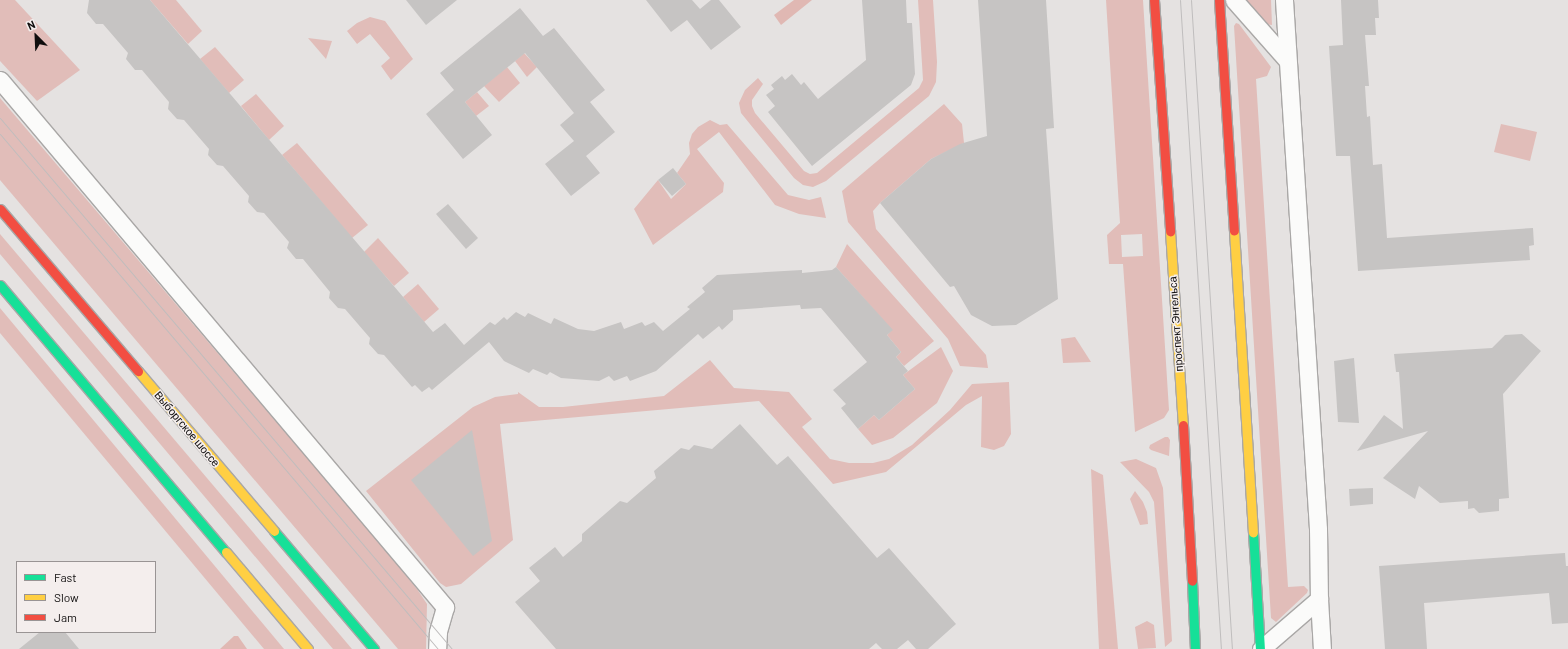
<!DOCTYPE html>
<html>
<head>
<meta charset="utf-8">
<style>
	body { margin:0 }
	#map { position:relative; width:1568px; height:649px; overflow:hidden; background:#e5e2e1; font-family:Barlow,sans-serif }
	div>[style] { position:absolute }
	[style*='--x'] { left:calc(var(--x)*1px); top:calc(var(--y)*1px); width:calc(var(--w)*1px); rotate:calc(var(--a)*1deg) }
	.green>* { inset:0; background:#e1bdb9 }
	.forest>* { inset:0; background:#e0b8b3 }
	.building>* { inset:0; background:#c6c4c3 }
	.roads { filter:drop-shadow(1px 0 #a9a7a6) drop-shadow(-1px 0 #a9a7a6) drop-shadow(0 1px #a9a7a6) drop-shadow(0 -1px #a9a7a6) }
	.street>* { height:17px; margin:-8.5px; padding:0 8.5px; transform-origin:8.5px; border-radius:8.5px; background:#fbfbfa }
	.fast>* { height:9px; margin:-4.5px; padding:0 4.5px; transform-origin:4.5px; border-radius:4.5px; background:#16e098 }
	.slow>* { height:9px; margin:-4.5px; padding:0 4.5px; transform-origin:4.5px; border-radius:4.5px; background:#ffcf43 }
	.jam>* { height:9px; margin:-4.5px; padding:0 4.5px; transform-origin:4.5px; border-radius:4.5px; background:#f24e42 }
	.tram>* { height:1px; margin:-0.5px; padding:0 0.5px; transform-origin:0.5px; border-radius:0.5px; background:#bfbdbd }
	span { translate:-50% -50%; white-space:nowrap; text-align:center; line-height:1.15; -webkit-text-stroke:3px #f4eeed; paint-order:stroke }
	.street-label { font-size:11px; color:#100e0e }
	.legend { position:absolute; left:16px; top:561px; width:140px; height:72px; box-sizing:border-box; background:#f4eeed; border:1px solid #999494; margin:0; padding:5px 7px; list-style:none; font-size:12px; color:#100e0e }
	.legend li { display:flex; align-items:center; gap:8px; height:20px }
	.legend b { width:20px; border:1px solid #999494 }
	.north { position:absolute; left:16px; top:16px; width:40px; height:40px; -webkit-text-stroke:3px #f4eeed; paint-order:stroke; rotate:336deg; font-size:11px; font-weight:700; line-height:16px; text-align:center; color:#100e0e }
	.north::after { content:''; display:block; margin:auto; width:14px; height:18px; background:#100e0e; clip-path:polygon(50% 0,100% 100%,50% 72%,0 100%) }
</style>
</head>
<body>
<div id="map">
	<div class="green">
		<div style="clip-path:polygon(0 0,15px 0,80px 70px,37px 101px,0 61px)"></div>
		<div style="clip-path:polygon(150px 0,176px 0,202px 31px,188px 44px)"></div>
		<div style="clip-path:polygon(918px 0,933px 0,937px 62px,936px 82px,929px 96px,826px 181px,813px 187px,803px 185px,794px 178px,741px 113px,739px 103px,745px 90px,758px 78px,763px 84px,752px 100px,752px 106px,755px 113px,804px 171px,810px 174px,817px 173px,919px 88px,923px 80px)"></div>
		<div style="clip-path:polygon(evenodd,1106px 0,1143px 0,1169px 410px,1164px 418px,1135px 432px,1123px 264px,1109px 264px,1107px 235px,1120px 223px,1106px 0,1142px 234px,1143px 256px,1122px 257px,1121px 235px,1142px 234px)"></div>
		<div style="clip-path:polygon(1246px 0,1271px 0,1272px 25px,1265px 24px)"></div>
		<div style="clip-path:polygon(370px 17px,385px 21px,413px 59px,391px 80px,381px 66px,390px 58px,370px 34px,357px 44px,347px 31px,357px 23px)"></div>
		<div style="clip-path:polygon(1236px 23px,1239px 24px,1271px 67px,1267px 76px,1256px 79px,1288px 587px,1304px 586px,1308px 590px,1307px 593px,1276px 622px,1271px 618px,1234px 26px)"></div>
		<div style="clip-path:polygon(308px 38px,332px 41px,326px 59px)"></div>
		<div style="clip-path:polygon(215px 47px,244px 80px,229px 93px,200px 59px)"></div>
		<div style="clip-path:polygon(524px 53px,537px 67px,527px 77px,515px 61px)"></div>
		<div style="clip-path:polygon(507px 67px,520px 83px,499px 102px,484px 86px)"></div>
		<div style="clip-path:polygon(477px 92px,489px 106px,476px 116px,465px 102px)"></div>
		<div style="clip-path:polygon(256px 94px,284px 126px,269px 140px,241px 106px)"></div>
		<div style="clip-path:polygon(0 98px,389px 554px,417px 589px,427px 604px,426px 649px,398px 649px,0 180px)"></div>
		<div style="clip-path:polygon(944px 104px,962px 124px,964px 143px,931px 159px,880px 203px,873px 211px,876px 229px,986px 355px,988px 368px,960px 366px,948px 339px,848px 222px,842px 191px)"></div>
		<div style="clip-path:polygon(710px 120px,720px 125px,727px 124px,788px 195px,809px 200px,821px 197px,826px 218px,799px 214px,775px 205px,719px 132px,697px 149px,724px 183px,723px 192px,653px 245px,634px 209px,658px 180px,671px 199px,686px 184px,677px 173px,690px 154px,689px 143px,692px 134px,698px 127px)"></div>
		<div style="clip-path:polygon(1501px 124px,1537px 132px,1530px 161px,1494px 152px)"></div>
		<div style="clip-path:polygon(297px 143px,368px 225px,352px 238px,282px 155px)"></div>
		<div style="clip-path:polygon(0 234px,352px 649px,333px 649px,0 254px)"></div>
		<div style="clip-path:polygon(378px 238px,409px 273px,394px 286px,364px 252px)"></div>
		<div style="clip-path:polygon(847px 244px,934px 341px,904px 366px,896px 357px,901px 352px,887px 335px,892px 330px,836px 267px)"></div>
		<div style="clip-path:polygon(418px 284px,439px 309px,424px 322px,403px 297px)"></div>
		<div style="clip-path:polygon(0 308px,284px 649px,264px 649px,0 333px)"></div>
		<div style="clip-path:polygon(1075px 337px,1091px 362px,1063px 363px,1061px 339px)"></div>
		<div style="clip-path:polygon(941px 347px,953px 371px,937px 403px,893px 438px,872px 445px,858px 429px,874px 415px,879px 420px,915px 389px,903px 375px)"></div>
		<div style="clip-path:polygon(710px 360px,734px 388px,789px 392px,812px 419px,802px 427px,830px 459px,849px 463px,873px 463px,889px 459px,912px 445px,950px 410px,972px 384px,1009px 382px,1011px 434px,1004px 446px,994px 450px,981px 447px,982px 396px,966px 405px,886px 472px,833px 484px,759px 401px,500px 424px,513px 540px,461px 584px,446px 587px,440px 583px,366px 491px,473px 407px,495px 397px,518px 394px,518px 392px,539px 407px,563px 407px,664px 396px)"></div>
		<div style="clip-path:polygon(1165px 437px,1168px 437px,1170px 440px,1169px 456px,1151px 450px,1149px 448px,1150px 445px)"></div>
		<div style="clip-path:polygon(1136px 459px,1156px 468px,1163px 488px,1172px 641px,1165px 647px,1154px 502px,1149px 492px,1120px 462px)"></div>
		<div style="clip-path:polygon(1091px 469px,1103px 475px,1118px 649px,1099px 649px)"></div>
		<div style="clip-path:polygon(1135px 491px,1143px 502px,1147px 512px,1148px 524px,1140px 525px,1130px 499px)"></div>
		<div style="clip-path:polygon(1147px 621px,1154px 625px,1156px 648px,1138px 649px,1135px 627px)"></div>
	</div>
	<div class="forest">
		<div style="clip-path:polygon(794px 0,812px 0,781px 25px,774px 15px)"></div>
		<div style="clip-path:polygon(234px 636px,238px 636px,247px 649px,220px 649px)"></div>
	</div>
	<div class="building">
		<div style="clip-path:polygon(89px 0,150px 0,433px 332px,445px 323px,464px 345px,490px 322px,495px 325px,504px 317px,507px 320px,516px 312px,525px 317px,528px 313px,551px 324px,554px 318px,578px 329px,594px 331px,621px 322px,624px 329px,642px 322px,645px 326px,654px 322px,663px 331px,690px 309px,687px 307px,705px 292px,702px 288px,717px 275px,802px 270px,802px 273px,832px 270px,836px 267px,893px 330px,887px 335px,901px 352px,896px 357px,908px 371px,903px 375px,915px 389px,879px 420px,874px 415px,858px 429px,841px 408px,846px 404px,833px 390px,867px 362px,821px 308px,801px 309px,800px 305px,733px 310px,733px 320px,722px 330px,719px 326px,703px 339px,698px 334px,656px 371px,630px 381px,627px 376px,614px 381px,609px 376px,599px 381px,561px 378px,550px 372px,547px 375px,533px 369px,529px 373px,504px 361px,489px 342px,432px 390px,429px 387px,422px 392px,415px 385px,412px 387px,384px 355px,378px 354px,369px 344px,370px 338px,345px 309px,338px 308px,329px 298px,330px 292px,303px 259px,296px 259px,287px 248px,289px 242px,264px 213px,257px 212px,248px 202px,249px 196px,223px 166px,217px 165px,208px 155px,209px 149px,184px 120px,177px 119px,168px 109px,169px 102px,142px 70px,135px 70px,126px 59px,128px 53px,103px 24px,96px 24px,87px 13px)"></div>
		<div style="clip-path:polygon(406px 0,457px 0,426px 25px)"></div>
		<div style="clip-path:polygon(646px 0,692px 0,700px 9px,711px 0,719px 0,741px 27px,711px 50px,687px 20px,671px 32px)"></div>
		<div style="clip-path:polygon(862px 0,906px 0,907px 23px,912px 23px,915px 74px,911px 85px,812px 166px,768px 112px,775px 106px,766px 95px,774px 89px,771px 85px,782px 76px,785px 80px,792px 74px,801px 85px,804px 82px,818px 99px,866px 60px)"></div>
		<div style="clip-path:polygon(978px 0,1046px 0,1054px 128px,1046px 129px,1058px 299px,1016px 325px,992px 326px,971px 315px,954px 286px,950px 287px,880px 203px,931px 159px,960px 144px,987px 136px)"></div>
		<div style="clip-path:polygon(1341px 0,1378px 0,1379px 18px,1375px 18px,1376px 35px,1365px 35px,1369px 86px,1365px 86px,1367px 117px,1370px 116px,1373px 165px,1382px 164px,1387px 238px,1533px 228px,1534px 245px,1529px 246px,1530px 260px,1358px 271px,1350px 156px,1336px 156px,1329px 46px,1343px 45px)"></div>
		<div style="clip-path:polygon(520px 8px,543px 36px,554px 28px,605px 90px,590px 102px,615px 132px,586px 156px,600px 173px,571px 196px,545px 164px,574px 141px,560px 125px,574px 113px,525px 53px,465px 102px,492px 135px,463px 159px,426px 114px,454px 90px,440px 73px)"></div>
		<div style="clip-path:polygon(673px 168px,686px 184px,672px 196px,658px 180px)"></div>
		<div style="clip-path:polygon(448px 204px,478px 238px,466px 249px,436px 214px)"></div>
		<div style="clip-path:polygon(1522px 334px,1541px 351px,1503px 394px,1509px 498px,1499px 499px,1499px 511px,1479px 513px,1474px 508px,1468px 509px,1468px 501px,1440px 503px,1419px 486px,1415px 499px,1383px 478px,1428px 431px,1357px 451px,1384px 415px,1403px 429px,1399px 372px,1396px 372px,1394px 354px,1492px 348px,1505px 335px)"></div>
		<div style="clip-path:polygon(1354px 358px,1359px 423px,1338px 422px,1334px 361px)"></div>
		<div style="clip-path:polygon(740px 424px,777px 465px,788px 456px,877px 558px,889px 548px,956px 624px,928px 649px,916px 649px,908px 640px,897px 649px,882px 649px,876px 643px,869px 649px,556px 649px,515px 602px,540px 581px,529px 568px,555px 547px,563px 557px,582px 541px,582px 534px,620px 501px,627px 503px,656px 478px,654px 471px,681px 448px,689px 450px,694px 445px,712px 449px)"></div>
		<div style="clip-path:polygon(472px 430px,492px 541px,473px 556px,411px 480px)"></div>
		<div style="clip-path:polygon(1373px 488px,1373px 504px,1350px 506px,1349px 489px)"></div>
		<div style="clip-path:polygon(1565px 553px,1566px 566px,1568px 566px,1568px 623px,1552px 624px,1549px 593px,1424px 603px,1427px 649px,1385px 649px,1379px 566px)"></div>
		<div style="clip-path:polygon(40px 632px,65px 632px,79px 649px,19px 649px)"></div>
	</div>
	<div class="roads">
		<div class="street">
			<div style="--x:1234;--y:0;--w:80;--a:48.5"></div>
			<div style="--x:1284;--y:0;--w:530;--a:86.32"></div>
			<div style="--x:1318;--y:529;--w:70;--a:89.2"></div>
			<div style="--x:1319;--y:599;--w:50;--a:86.6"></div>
			<div style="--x:0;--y:80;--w:690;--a:49.82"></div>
			<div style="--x:445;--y:607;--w:26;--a:106"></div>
			<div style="--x:438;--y:632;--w:17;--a:93"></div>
			<div style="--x:1261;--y:649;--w:77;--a:-40.8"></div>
		</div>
		<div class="fast">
			<div style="--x:0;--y:285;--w:350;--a:49.8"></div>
			<div style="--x:274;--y:531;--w:155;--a:49.7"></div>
			<div style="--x:1253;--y:532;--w:117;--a:86.6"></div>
			<div style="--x:1192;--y:581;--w:68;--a:87.5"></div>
		</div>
		<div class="slow">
			<div style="--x:1170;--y:231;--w:194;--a:86.2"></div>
			<div style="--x:1234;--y:231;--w:302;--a:86.4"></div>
			<div style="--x:138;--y:371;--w:210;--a:49.6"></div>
			<div style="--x:226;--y:552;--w:127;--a:49.8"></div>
		</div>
		<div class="jam">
			<div style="--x:1154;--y:0;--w:232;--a:86"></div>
			<div style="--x:1219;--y:0;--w:231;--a:86.3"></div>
			<div style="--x:0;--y:209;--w:213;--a:49.6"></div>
			<div style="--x:1183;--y:425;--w:156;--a:86.7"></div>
		</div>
	</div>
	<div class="tram">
		<div style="--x:1180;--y:0;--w:650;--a:86.39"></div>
		<div style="--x:1191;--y:0;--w:650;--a:86.39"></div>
		<div style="--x:0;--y:118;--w:697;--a:49.59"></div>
		<div style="--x:0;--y:134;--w:676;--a:49.62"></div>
	</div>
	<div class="street-label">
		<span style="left:1176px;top:324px;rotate:-94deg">проспект Энгельса</span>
		<span style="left:187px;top:429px;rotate:50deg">Выборгское шоссе</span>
	</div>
	<ul class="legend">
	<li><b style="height:5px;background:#16e098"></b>Fast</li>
	<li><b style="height:5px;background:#ffcf43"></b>Slow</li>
	<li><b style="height:5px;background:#f24e42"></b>Jam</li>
	</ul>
	<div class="north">N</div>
</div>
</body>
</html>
